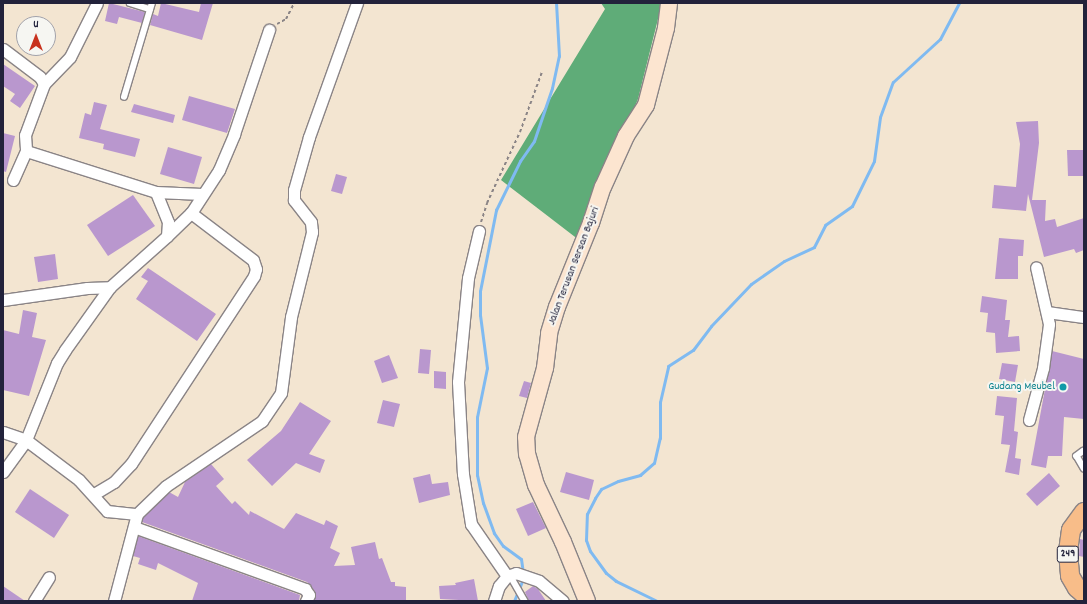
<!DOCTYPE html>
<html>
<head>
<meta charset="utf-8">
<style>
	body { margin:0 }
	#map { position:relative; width:1087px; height:604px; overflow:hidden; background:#f3e5d1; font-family:Dekko,sans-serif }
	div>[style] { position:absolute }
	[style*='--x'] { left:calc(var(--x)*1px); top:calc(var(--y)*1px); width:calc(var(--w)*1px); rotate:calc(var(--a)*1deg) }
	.forest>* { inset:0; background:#5fac78 }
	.stream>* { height:3px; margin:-1.5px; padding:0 1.5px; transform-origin:1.5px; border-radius:1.5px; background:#7fbaf1 }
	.building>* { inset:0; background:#b997ce }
	.path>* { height:2px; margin-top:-1px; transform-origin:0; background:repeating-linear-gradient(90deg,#8a8486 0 3px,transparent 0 6px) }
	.roads { filter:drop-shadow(1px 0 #8a8486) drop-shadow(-1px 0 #8a8486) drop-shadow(0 1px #8a8486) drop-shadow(0 -1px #8a8486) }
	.lane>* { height:5.5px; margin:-2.75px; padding:0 2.75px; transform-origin:2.75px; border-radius:2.75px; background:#fff }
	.street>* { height:11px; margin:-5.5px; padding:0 5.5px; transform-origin:5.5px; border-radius:5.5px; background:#fff }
	.secondary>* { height:16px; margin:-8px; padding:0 8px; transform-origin:8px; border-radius:8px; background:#fce5d0 }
	.primary>* { height:18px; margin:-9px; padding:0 9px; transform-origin:9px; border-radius:9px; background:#f8bd89 }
	.dots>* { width:11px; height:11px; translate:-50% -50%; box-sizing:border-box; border:2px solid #f6f6f2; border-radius:50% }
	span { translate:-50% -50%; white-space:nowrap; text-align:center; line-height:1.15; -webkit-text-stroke:4px #f6f6f2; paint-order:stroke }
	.shield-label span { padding:1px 3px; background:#f6f6f2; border:1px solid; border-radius:3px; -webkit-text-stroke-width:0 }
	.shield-label { font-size:11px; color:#22223b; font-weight:700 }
	.street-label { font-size:12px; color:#22223b }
	.culture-label { font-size:12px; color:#0d838f }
	.right { translate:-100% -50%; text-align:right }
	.frame { position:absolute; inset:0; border:4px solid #22223b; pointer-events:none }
	.north { position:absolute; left:16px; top:16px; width:40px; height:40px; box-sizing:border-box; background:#f6f6f2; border:1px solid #a1a1a9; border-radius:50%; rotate:0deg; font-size:11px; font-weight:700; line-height:16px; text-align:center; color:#22223b }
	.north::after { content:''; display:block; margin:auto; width:14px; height:18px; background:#c8321e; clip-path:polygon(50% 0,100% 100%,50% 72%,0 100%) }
</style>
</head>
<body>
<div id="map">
	<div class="forest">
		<div style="clip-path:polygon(601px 3px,662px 3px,638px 99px,579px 240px,501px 180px,605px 9px)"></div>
	</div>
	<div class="stream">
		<div style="--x:523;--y:573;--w:14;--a:-98"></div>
		<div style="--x:521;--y:559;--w:22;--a:-144"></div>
		<div style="--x:503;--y:546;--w:16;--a:-125"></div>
		<div style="--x:494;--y:533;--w:32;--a:-110"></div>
		<div style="--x:483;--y:503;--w:29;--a:-102"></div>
		<div style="--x:477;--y:475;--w:58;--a:-90"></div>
		<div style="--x:477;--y:417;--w:50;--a:-78.5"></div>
		<div style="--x:487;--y:368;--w:53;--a:-97.5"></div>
		<div style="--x:480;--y:315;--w:24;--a:-90"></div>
		<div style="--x:480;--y:291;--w:83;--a:-78.8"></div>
		<div style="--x:496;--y:210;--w:55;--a:-63.9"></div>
		<div style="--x:520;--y:161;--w:24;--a:-55"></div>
		<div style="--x:534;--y:141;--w:56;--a:-71.2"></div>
		<div style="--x:552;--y:88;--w:33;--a:-78"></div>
		<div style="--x:559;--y:56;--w:53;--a:-93.2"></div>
		<div style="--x:514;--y:601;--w:24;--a:-68"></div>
		<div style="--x:657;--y:601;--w:46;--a:-154"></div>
		<div style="--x:616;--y:581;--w:13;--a:-141"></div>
		<div style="--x:606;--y:573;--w:27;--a:-126"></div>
		<div style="--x:590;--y:551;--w:12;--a:-110"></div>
		<div style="--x:586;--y:540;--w:26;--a:-88"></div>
		<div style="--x:587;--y:514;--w:18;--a:-63"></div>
		<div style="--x:595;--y:498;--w:11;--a:-56"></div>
		<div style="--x:601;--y:489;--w:19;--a:-25"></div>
		<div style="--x:618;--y:481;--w:23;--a:-15"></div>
		<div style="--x:640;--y:475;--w:18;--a:-41"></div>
		<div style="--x:654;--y:463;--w:26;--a:-77"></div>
		<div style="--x:660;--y:438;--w:36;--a:-90"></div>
		<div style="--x:660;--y:402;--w:37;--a:-77"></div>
		<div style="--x:668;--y:366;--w:30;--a:-33"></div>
		<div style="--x:693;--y:350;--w:30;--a:-53"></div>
		<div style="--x:711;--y:326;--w:58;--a:-46.4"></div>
		<div style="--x:751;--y:284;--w:40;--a:-34.9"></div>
		<div style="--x:784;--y:261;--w:33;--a:-25"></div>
		<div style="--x:814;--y:247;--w:25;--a:-63"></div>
		<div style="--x:825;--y:225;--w:33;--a:-35"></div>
		<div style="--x:852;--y:206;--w:50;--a:-63.9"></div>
		<div style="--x:874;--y:161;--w:44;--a:-82.2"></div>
		<div style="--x:880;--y:117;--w:37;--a:-70"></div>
		<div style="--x:893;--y:82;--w:64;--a:-42.5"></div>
		<div style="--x:940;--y:39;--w:41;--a:-62.2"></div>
	</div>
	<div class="building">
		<div style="clip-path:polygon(109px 3px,145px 12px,142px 23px,119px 17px,117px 24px,105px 21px)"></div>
		<div style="clip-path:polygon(161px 3px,199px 12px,201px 3px,213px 3px,202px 40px,150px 25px,153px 14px,158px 16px)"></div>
		<div style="clip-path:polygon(3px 64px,35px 86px,20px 108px,10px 101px,15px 94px,3px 86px)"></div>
		<div style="clip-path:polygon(189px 96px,235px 109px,227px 133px,182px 120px)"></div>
		<div style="clip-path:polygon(94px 102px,107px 105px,100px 129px,140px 139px,135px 157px,103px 149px,104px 144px,79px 138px,85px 113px,91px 115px)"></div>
		<div style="clip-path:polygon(134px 104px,175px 115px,173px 123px,131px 112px)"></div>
		<div style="clip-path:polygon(1038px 121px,1039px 143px,1032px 200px,1046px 200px,1045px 221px,1055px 219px,1057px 227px,1084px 218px,1084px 250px,1076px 253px,1074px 249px,1044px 257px,1028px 194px,1026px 211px,992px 208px,994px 185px,1016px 187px,1020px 144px,1016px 122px)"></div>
		<div style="clip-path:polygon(3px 133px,15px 136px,6px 172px,3px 171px)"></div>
		<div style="clip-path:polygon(168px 147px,202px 157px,194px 184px,160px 174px)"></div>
		<div style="clip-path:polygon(1067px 150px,1084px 150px,1084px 176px,1068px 176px)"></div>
		<div style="clip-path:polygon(336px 174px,347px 177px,342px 194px,331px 191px)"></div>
		<div style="clip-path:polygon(133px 195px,155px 226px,108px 256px,87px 225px)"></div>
		<div style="clip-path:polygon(999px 238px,1024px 240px,1023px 256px,1018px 256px,1018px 279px,995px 279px)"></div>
		<div style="clip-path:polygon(55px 254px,58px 279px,38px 282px,34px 257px)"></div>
		<div style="clip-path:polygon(148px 268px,216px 314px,197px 341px,136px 299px,148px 281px,141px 277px)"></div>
		<div style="clip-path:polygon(982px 296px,1007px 300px,1005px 320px,1010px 320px,1008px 337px,1019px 336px,1020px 351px,996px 353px,995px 333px,986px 332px,988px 313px,980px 312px)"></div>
		<div style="clip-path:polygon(23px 310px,37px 313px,32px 337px,46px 340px,29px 396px,3px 390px,3px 330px,19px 334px)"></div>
		<div style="clip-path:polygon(420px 349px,431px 350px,429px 374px,418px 373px)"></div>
		<div style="clip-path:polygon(1052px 351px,1084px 359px,1084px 419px,1064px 417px,1062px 456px,1048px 456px,1046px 468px,1031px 465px)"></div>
		<div style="clip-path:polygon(389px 355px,398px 378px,382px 383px,374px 361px)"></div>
		<div style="clip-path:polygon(1002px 363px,1018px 365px,1015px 382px,999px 379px)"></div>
		<div style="clip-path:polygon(434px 371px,446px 372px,446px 389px,434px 388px)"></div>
		<div style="clip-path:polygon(524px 381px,531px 383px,527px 398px,519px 396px)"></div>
		<div style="clip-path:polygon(997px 396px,1017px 398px,1014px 431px,1018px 432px,1015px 458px,1021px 459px,1019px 475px,1005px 472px,1010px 445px,1001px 444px,1004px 416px,995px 415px)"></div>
		<div style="clip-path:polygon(383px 400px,400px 404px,394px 427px,377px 423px)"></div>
		<div style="clip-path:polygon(300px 402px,331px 421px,309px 454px,325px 460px,320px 473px,296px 463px,272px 486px,247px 460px,281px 431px)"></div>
		<div style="clip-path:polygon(211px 464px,224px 479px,216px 486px,232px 504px,235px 501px,249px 515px,250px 511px,284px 529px,296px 513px,324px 525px,326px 520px,338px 526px,330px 548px,340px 553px,334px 566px,355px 565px,351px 547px,375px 542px,379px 559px,382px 558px,391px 582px,395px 582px,395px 586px,406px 587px,406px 601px,314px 601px,315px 591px,307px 582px,142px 522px,143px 518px,169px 492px,178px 497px,185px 482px)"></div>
		<div style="clip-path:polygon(566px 472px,594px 480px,589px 500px,560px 492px)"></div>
		<div style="clip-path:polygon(1049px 473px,1060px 486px,1037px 506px,1026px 494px)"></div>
		<div style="clip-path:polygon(430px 474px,432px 484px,448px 482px,450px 495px,419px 503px,413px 478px)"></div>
		<div style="clip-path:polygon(30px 489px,69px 515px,54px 538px,15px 512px)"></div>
		<div style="clip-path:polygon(533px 502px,546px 528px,528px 536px,516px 509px)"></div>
		<div style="clip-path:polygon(138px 536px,300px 595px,299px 601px,192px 601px,198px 583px,158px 563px,156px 570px,138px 564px,140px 558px,133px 556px)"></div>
		<div style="clip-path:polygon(1080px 539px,1084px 540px,1084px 557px,1079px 556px)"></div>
		<div style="clip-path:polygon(474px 579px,478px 601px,440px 599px,439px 586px,456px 585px,455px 583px)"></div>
		<div style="clip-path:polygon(3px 586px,25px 601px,3px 601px)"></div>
		<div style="clip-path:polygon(533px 586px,538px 589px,546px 601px,529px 601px,525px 592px)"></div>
	</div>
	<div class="path">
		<div style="--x:277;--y:24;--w:10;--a:-29"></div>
		<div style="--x:286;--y:19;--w:18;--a:-63"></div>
		<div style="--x:481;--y:222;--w:20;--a:-72"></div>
		<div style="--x:487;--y:203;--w:78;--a:-65.1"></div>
		<div style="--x:520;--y:132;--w:64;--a:-69.9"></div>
	</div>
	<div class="roads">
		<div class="lane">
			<div style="--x:130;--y:3;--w:21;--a:17"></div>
			<div style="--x:124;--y:97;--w:98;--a:-73.4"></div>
			<div style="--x:1084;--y:451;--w:9;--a:144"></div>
			<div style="--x:1077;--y:456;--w:14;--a:60"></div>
			<div style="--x:510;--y:575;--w:30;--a:60"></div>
		</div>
		<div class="street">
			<div style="--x:3;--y:49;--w:46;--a:37.1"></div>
			<div style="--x:40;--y:77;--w:8;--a:60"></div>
			<div style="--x:44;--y:84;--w:54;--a:110.4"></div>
			<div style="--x:25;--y:135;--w:16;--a:86"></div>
			<div style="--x:44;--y:84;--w:37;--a:-46"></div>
			<div style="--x:70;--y:57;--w:60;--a:-63.4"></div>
			<div style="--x:13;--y:180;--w:32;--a:-66"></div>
			<div style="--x:156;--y:192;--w:46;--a:2.5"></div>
			<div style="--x:479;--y:231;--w:48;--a:103.2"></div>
			<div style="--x:468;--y:278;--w:104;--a:95.5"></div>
			<div style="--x:458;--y:382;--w:92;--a:86.9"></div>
			<div style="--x:463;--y:474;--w:51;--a:80.9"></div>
			<div style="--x:471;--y:524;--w:63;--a:55.3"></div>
			<div style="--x:167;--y:236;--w:33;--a:-44"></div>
			<div style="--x:191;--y:213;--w:51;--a:-56.9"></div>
			<div style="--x:219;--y:170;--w:39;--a:-67"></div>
			<div style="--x:234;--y:134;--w:110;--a:-71.4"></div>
			<div style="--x:3;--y:300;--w:85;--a:-8.1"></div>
			<div style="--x:87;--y:288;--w:23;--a:-2"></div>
			<div style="--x:1047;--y:312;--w:37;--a:8"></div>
			<div style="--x:1029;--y:420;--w:54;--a:-74.9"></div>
			<div style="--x:1043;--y:368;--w:44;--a:-82.2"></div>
			<div style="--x:1049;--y:324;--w:58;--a:-102.8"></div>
			<div style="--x:3;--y:432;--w:24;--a:19"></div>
			<div style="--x:26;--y:440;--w:66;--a:37"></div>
			<div style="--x:79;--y:480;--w:42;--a:47.9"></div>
			<div style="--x:107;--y:511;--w:30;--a:6"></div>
			<div style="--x:3;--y:472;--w:39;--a:-54"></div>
			<div style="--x:26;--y:440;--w:83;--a:-68.1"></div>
			<div style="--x:57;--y:363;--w:15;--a:-58"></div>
			<div style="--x:65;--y:350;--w:77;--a:-54.5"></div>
			<div style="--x:110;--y:287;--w:76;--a:-41.8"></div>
			<div style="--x:167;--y:236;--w:14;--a:-86"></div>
			<div style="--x:168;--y:222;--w:32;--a:-112"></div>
			<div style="--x:156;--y:192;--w:136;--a:-162.5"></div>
			<div style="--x:94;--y:494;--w:23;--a:-31"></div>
			<div style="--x:114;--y:482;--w:25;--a:-47"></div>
			<div style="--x:131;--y:464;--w:225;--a:-56.8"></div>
			<div style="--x:254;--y:276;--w:7;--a:-74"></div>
			<div style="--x:256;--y:269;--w:9;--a:-108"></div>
			<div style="--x:253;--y:260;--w:78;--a:-142.8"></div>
			<div style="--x:134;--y:527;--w:182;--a:19.9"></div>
			<div style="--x:305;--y:589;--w:7;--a:56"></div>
			<div style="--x:309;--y:595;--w:7;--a:117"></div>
			<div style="--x:34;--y:601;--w:28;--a:-58"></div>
			<div style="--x:114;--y:601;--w:90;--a:-75.2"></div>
			<div style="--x:137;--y:514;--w:40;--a:-44"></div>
			<div style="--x:166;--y:486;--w:116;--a:-34.1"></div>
			<div style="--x:262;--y:421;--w:34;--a:-56"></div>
			<div style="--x:281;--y:393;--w:77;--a:-82.5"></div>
			<div style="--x:291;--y:317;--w:88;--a:-76.1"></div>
			<div style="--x:312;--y:232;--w:10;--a:-96"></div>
			<div style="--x:311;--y:222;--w:28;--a:-128"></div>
			<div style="--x:294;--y:200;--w:10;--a:-90"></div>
			<div style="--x:294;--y:190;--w:55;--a:-74.2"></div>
			<div style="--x:309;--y:137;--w:142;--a:-70.3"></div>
			<div style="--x:494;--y:601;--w:16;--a:-72"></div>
			<div style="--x:499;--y:586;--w:13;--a:-51"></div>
			<div style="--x:507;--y:576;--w:9;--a:-18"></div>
			<div style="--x:516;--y:573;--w:24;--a:19"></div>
			<div style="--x:539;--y:581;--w:31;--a:40"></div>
		</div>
		<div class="secondary">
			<div style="--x:587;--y:601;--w:64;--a:-112.1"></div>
			<div style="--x:563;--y:542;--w:63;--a:-115.3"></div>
			<div style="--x:536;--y:485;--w:32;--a:-106"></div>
			<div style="--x:527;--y:454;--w:17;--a:-93"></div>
			<div style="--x:526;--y:437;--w:72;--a:-74.6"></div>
			<div style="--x:545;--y:368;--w:35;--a:-83"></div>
			<div style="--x:549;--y:333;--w:27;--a:-73"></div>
			<div style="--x:557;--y:307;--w:91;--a:-68"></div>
			<div style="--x:591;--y:223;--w:38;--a:-72"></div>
			<div style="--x:603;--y:187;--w:56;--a:-65.7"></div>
			<div style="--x:626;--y:136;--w:37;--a:-57"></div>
			<div style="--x:646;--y:105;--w:80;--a:-75.4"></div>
			<div style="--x:666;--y:28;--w:25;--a:-83"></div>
		</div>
		<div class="primary">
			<div style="--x:1084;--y:512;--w:22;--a:126"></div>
			<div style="--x:1071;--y:530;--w:22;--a:98"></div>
			<div style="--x:1068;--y:552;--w:24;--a:85"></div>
			<div style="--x:1070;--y:576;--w:14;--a:60"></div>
			<div style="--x:1077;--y:588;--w:9;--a:41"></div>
		</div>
	</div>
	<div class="dots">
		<div style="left:1063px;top:387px;background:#0f9aa8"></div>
	</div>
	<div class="shield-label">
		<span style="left:1068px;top:554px">249</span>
	</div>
	<div class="street-label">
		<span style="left:574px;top:266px;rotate:-69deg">Jalan Terusan Sersan Bajuri</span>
	</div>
	<div class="culture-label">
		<span class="right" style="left:1055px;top:387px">Gudang Meubel</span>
	</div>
	<div class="frame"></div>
	<div class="north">U</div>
</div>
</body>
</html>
